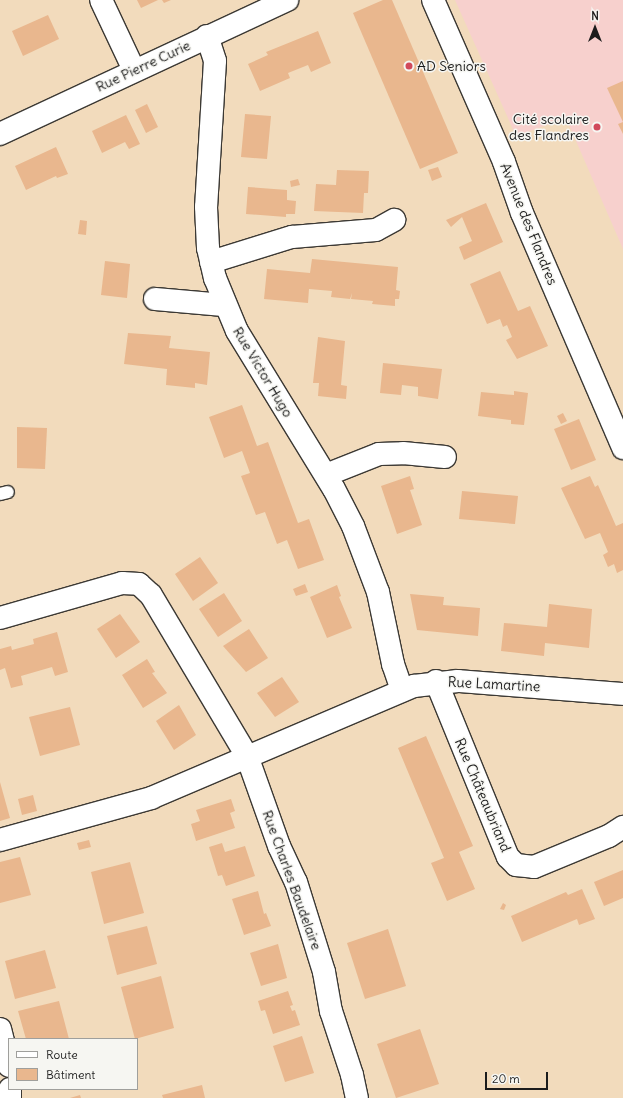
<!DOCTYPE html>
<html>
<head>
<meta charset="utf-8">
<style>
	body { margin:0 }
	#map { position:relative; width:623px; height:1098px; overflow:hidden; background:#f2dbbc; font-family:Delius,sans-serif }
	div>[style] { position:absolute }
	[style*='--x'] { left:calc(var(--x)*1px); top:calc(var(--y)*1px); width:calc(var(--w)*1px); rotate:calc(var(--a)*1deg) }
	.built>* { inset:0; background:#f7d0cd }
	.building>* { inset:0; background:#e9b78e }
	.roads { filter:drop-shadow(1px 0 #3c3934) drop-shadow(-1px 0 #3c3934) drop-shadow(0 1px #3c3934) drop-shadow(0 -1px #3c3934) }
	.lane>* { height:12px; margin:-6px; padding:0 6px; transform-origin:6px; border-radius:6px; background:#fff }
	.street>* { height:22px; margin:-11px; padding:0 11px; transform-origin:11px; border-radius:11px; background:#fff }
	.dots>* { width:11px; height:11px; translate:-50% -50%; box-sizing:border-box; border:2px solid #f6f6f2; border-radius:50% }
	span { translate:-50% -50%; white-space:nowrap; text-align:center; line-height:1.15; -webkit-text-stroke:3px #f6f6f2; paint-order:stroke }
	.street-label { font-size:14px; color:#1c1c1c }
	.poi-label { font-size:14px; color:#1c1c1c }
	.left { translate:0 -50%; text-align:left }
	.right { translate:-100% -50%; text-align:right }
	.legend { position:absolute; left:8px; top:1038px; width:130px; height:52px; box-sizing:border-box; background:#f6f6f2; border:1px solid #9f9f9c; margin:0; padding:5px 7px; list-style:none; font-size:12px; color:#1c1c1c }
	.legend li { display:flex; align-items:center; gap:8px; height:20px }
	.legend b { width:20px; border:1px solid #9f9f9c }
	.north { position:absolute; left:575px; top:8px; width:40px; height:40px; -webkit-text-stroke:3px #f6f6f2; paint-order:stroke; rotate:0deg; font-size:11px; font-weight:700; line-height:16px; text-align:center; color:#1c1c1c }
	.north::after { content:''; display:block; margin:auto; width:14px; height:18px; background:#1c1c1c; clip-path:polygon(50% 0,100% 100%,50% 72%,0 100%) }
	.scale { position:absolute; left:485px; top:1072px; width:63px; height:18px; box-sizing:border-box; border:2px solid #1c1c1c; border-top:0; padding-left:5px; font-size:12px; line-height:14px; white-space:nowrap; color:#1c1c1c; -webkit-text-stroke:3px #f6f6f2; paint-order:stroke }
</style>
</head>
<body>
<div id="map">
	<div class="built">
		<div style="clip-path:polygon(455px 0,623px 0,623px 249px,566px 118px,516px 136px)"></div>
	</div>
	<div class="building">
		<div style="clip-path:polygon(137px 0,158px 0,141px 8px)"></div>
		<div style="clip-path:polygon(162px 0,171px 0,164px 3px)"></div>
		<div style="clip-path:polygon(383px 0,392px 0,458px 153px,420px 169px,353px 13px)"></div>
		<div style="clip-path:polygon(48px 15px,59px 39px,23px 56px,12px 31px)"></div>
		<div style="clip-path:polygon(318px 31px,331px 63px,311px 72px,308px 65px,288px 73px,290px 78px,260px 91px,248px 64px,268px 55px,266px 52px)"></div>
		<div style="clip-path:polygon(623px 81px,623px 122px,607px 88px)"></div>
		<div style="clip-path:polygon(147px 104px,158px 127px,146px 133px,135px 110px)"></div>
		<div style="clip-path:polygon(245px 114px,271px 116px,267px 159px,241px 157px)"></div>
		<div style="clip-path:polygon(126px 115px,140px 144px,129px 149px,125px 142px,102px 153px,92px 131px)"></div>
		<div style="clip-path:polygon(623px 122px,623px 134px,618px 124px)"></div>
		<div style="clip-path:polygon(56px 147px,68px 174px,57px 178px,56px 176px,26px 190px,15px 166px)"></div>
		<div style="clip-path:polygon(438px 167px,442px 177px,432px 181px,428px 170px)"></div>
		<div style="clip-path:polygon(337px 170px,369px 171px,368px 193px,364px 193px,363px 213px,314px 211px,316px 184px,336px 185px)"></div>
		<div style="clip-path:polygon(298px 179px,300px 185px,291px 187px,290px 181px)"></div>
		<div style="clip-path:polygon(248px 187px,287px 190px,287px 200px,296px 201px,295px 214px,286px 214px,286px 217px,246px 214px)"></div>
		<div style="clip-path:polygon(486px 203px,503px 242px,464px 260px,459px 247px,472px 241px,462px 217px,451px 227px,446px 220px)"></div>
		<div style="clip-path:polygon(80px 220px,87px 221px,86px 235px,78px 234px)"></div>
		<div style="clip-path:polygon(312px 259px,398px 267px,396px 290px,400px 291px,399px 299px,395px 299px,395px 306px,372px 304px,373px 301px,351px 299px,352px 293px,350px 299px,331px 297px,332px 291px,309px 289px,308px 303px,264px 299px,267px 269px,310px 273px)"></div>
		<div style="clip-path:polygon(105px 261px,130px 264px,127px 298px,101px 295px)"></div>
		<div style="clip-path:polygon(500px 271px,518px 311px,530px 306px,548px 346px,517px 359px,506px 340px,512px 337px,507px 325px,503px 327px,500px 319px,487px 324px,470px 284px)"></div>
		<div style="clip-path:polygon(128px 333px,171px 336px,169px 348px,210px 352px,207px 385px,195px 383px,195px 388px,166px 385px,167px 369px,124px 364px)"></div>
		<div style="clip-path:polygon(318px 337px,345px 341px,341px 385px,347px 386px,346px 399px,318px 396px,319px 383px,313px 383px)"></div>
		<div style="clip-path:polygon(383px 363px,442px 369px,438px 399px,418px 396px,418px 387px,402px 385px,401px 395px,380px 393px)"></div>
		<div style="clip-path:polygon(514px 391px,528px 393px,524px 425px,511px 424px,511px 420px,478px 416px,481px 392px,514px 395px)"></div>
		<div style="clip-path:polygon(242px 405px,257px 446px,268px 442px,298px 523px,309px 519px,324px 560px,298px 569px,287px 540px,277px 544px,265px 512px,256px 515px,241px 476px,250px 473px,242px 451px,224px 458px,209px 417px)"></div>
		<div style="clip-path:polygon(563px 413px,567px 421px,561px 424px,557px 416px)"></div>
		<div style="clip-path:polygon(579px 419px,596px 460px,571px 470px,554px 429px)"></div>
		<div style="clip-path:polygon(17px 427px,47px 428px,45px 469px,17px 468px)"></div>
		<div style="clip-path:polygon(410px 476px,414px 489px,410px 490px,422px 525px,397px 534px,381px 486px)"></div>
		<div style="clip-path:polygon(590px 476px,595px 487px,598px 485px,616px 526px,623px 523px,623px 570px,617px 573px,614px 564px,608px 567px,603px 555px,608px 552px,600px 533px,585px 539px,561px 488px)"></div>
		<div style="clip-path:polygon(462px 491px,518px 496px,515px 524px,459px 519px)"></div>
		<div style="clip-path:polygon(200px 557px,218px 583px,193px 601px,175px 574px)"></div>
		<div style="clip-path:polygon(305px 584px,308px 592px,296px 596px,293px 589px)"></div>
		<div style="clip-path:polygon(337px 585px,341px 596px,339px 597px,352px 628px,327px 638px,310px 597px)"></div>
		<div style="clip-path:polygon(224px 593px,242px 621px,218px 637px,199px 609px)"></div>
		<div style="clip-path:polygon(410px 594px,444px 597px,443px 605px,480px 608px,478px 636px,417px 630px)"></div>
		<div style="clip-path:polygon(549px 604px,592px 609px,589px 648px,545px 643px,544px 656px,501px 651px,504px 623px,547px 627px)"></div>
		<div style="clip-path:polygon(120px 614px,140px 642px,116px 658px,97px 629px)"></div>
		<div style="clip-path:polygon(249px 629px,268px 658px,246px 672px,223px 646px)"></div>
		<div style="clip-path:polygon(57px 632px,68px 672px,55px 676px,52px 667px,21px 676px,23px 685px,11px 688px,5px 668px,0 670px,0 649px,11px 646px,12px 650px,34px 644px,33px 639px)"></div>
		<div style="clip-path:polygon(147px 659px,155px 672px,152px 673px,167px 693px,143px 708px,122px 675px)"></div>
		<div style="clip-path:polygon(282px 677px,299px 702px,275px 717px,257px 693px)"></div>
		<div style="clip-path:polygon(179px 705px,196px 735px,174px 750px,156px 721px)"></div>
		<div style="clip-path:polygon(70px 707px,80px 745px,40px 756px,29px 717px)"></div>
		<div style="clip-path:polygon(426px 736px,473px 846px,459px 852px,475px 889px,447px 901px,431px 863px,444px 858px,398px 748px)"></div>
		<div style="clip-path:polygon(0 782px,10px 818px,0 821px)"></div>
		<div style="clip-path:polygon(33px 795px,37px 811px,22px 815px,18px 799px)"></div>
		<div style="clip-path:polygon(231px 799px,235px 811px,230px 813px,235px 828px,196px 841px,191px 824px,200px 821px,196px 810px)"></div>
		<div style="clip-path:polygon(89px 840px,91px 847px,79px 850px,77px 843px)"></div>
		<div style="clip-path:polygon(222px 843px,225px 852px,245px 846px,255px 876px,226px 886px,222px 875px,218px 876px,209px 847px)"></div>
		<div style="clip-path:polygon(20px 857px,31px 895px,0 903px,0 862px)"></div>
		<div style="clip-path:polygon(130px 862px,144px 913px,104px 924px,91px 872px)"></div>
		<div style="clip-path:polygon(623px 870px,623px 898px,604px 906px,594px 882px)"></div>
		<div style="clip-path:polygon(582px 889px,595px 919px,579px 925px,577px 919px,522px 942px,511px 916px,566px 892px,568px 895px)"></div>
		<div style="clip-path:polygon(258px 891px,264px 914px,266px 913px,271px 926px,244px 935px,232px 899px)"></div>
		<div style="clip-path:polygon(503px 903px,506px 905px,504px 910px,500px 909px)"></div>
		<div style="clip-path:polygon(147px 926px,157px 964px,117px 975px,107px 936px)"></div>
		<div style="clip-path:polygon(388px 929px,406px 986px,365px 999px,347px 943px)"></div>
		<div style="clip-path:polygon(278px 944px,287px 978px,261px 986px,250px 953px)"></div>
		<div style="clip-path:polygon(45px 950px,56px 988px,15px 999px,5px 961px)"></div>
		<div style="clip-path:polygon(161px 976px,174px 1028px,135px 1039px,121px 987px)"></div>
		<div style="clip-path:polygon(288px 991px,293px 1005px,290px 1006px,292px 1011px,295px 1010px,300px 1025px,273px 1034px,265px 1010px,261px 1011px,258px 1001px)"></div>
		<div style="clip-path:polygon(59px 1001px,69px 1039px,26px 1039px,18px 1011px)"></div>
		<div style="clip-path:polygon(420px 1029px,439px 1084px,396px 1098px,377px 1044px)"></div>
		<div style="clip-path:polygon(302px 1036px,314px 1073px,285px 1082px,273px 1046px)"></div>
		<div style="clip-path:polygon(202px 1085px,205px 1098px,163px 1098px,162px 1095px)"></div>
		<div style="clip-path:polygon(80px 1095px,81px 1098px,70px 1098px)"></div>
	</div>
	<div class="roads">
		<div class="lane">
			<div style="--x:0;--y:494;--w:8;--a:-14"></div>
		</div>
		<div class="street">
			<div style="--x:101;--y:0;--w:77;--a:64.8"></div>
			<div style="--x:433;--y:0;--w:177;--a:66.3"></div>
			<div style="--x:504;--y:162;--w:54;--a:70.6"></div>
			<div style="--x:522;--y:213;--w:256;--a:66.7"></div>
			<div style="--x:207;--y:36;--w:26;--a:72"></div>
			<div style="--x:215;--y:61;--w:146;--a:93.5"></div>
			<div style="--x:206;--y:207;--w:41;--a:87.2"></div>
			<div style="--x:208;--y:248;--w:31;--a:77"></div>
			<div style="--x:215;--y:278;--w:57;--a:67.5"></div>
			<div style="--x:237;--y:331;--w:185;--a:58.5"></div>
			<div style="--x:334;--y:489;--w:42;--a:62.8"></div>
			<div style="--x:353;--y:526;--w:71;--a:69.3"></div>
			<div style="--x:378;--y:592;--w:74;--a:78.2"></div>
			<div style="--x:393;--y:664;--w:28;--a:71"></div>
			<div style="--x:0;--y:134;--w:317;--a:-25"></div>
			<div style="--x:211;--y:262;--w:85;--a:-17.2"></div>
			<div style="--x:292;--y:237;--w:84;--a:-4.8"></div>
			<div style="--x:376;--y:230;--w:21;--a:-29"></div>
			<div style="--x:155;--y:299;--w:69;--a:5"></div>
			<div style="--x:326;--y:475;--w:57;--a:-21.6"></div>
			<div style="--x:379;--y:454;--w:24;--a:-2"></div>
			<div style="--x:403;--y:453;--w:42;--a:5.4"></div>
			<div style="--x:0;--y:618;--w:127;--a:-16"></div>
			<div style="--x:122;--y:583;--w:17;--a:3"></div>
			<div style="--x:139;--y:584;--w:16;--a:43"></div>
			<div style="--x:151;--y:595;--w:187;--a:59.2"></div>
			<div style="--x:247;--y:756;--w:96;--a:70.4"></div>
			<div style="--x:279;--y:846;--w:40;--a:65"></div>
			<div style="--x:296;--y:882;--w:94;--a:72.7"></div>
			<div style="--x:324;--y:972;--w:40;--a:80"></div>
			<div style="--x:331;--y:1011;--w:67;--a:71.8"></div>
			<div style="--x:352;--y:1075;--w:24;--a:78"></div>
			<div style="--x:436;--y:681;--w:190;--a:67.8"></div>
			<div style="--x:508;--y:857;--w:11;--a:45"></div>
			<div style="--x:516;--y:865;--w:18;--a:6"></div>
			<div style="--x:534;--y:867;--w:81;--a:-22.5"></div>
			<div style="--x:609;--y:836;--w:17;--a:-33"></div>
			<div style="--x:0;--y:840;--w:157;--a:-15.5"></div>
			<div style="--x:151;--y:798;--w:286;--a:-23.1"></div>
			<div style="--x:414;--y:686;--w:44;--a:-6.5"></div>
			<div style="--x:458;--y:681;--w:166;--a:4.5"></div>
			<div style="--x:0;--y:1029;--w:38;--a:76"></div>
			<div style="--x:10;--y:1098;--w:9;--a:-90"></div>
		</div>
	</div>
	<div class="dots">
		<div style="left:409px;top:66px;background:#d1495b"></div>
		<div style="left:597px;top:127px;background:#d1495b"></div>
	</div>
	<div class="street-label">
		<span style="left:143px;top:66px;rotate:-25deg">Rue Pierre Curie</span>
		<span style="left:529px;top:224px;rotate:68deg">Avenue des Flandres</span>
		<span style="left:263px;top:372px;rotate:59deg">Rue Victor Hugo</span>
		<span style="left:494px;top:684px;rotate:3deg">Rue Lamartine</span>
		<span style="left:483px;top:795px;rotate:67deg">Rue Châteaubriand</span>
		<span style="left:292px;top:880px;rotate:70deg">Rue Charles Baudelaire</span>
	</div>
	<div class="poi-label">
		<span class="left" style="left:417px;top:66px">AD Seniors</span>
		<span class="right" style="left:589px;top:127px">Cité scolaire<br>des Flandres</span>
	</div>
	<ul class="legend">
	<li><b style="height:5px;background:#fff"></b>Route</li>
	<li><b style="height:11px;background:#e9b78e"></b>Bâtiment</li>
	</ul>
	<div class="north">N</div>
	<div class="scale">20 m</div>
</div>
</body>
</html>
